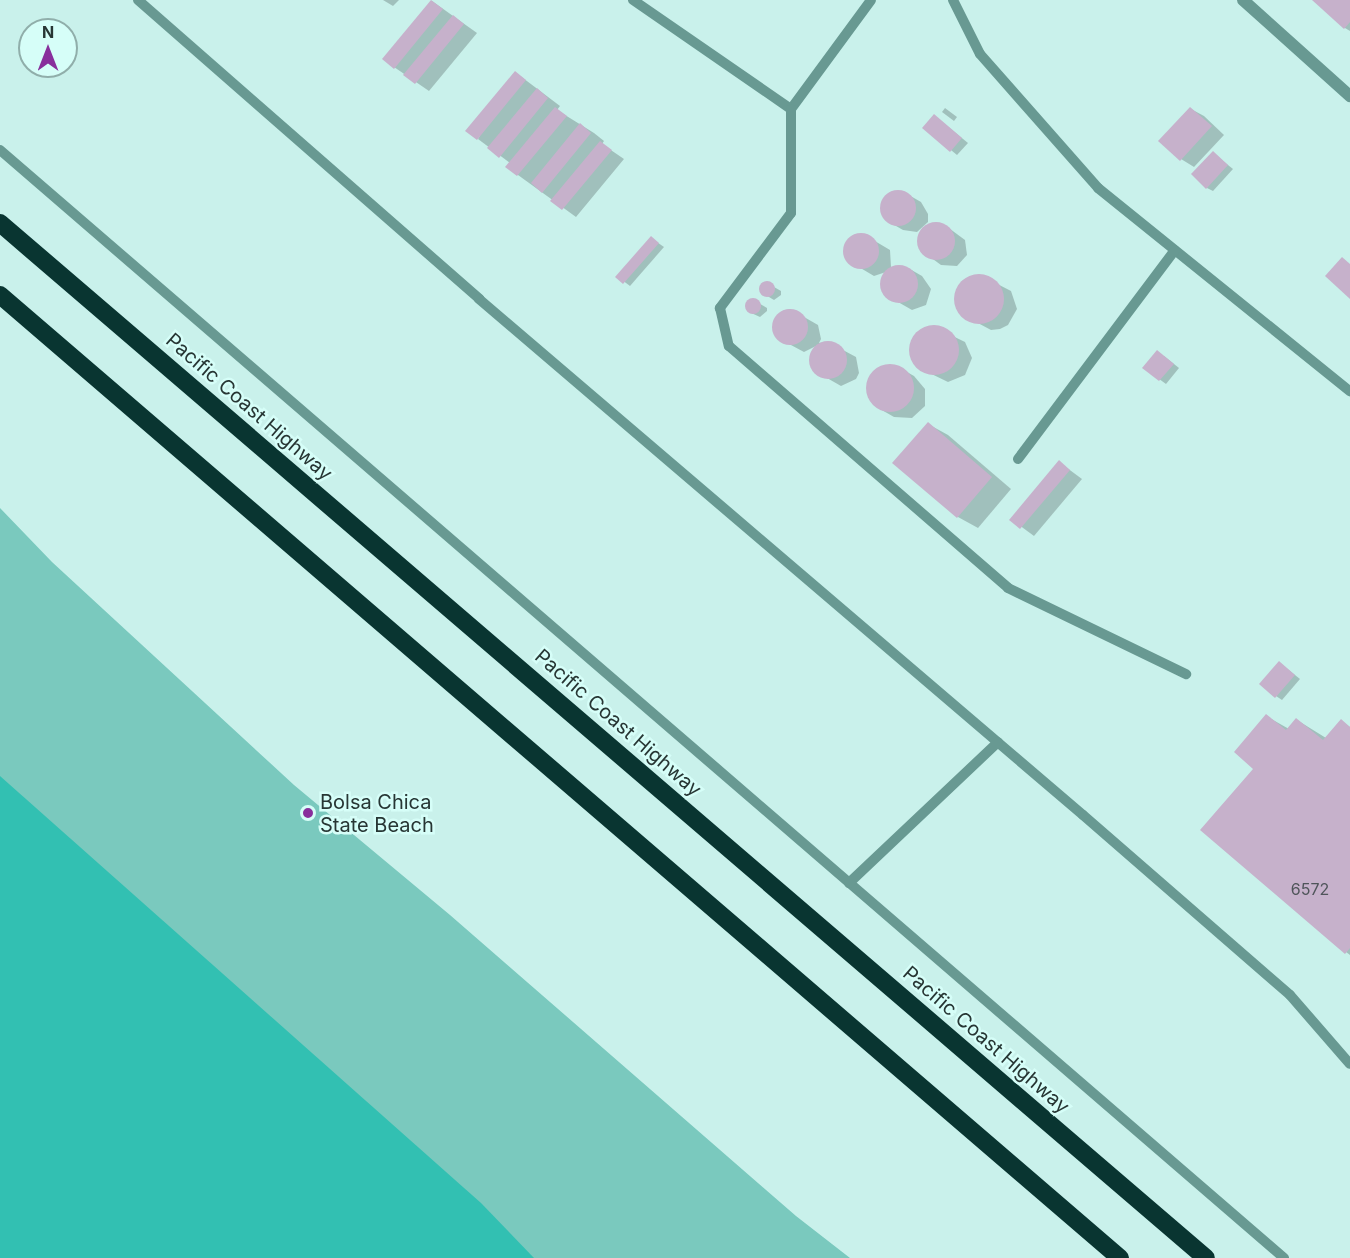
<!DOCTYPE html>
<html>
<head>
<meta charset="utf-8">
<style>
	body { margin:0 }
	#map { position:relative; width:1350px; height:1258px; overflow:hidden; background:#c9f1eb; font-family:Inter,sans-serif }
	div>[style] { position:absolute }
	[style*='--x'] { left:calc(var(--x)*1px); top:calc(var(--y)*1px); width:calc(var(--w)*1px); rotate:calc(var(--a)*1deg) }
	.green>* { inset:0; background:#7ac9be }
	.water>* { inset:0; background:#32c0b2 }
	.shadow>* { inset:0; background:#0003 }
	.building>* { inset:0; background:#c6b1cb }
	.round { border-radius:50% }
	.lane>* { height:10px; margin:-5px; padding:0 5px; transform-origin:5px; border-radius:5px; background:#689992 }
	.street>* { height:12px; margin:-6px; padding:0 6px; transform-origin:6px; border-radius:6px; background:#689992 }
	.highway>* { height:18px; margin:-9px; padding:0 9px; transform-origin:9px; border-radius:9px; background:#093531 }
	.dots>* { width:16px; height:16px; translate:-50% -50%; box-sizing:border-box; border:3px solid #d6fef8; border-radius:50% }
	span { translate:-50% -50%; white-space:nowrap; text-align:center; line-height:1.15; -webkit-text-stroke:5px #d6fef8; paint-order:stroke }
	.number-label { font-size:16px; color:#4f555a }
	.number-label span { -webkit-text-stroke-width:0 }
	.street-label { font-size:20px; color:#273634 }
	.poi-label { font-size:20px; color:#273634 }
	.left { translate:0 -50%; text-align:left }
	.north { position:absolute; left:18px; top:18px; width:60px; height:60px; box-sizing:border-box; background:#d6fef8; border:2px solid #90aeaa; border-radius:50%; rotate:0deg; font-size:16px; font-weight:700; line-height:24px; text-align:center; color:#273634 }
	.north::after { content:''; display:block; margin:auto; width:21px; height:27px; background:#882f9c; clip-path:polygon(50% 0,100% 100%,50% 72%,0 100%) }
</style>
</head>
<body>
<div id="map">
	<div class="green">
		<div style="clip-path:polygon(0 508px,52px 562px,294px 785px,450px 915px,796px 1216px,850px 1258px,466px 1258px,0 810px)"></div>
	</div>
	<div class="water">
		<div style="clip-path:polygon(0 776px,481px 1203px,534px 1258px,0 1258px)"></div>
	</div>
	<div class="shadow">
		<div style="clip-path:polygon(383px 0,399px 0,393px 6px)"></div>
		<div style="clip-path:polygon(1314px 0,1350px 0,1350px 31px,1345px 28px)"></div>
		<div style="clip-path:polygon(432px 1px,477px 33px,429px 91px,394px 67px)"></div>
		<div style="clip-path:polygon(515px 72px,560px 106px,557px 110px,594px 133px,604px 141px,602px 144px,624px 159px,576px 217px,518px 175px,508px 166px,510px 163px,478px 139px)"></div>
		<div style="clip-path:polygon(945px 108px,957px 117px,954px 121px,942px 112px)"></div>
		<div style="clip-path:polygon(1191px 109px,1204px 116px,1224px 135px,1194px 167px,1181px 159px)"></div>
		<div style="clip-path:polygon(935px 116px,968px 143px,957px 155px,924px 128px)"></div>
		<div style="clip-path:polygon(1213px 153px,1233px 169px,1213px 191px,1207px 188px)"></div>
		<div style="clip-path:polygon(892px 192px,907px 194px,921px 202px,928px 214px,928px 222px,917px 232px,903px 230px,889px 222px,881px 209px,882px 203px)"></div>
		<div style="clip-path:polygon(930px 225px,946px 226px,965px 240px,967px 255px,957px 266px,941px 265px,922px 251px,919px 236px)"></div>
		<div style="clip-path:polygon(863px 234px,890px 250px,891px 267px,908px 268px,922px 276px,931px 289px,926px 305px,912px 310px,884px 294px,881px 279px,889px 271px,874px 276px,847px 260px,845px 246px,855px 235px)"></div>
		<div style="clip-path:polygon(651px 238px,664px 247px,630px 286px,618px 277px)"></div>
		<div style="clip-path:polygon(980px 275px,1011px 291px,1017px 309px,1008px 325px,1000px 329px,991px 330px,961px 314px,955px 297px,963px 280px)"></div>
		<div style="clip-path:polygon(767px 283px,781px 291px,781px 295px,774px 300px,764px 294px,761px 287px)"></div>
		<div style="clip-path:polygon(752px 299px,767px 308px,767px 311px,760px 317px,749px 312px,746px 304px)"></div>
		<div style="clip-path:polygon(790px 309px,818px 325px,821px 339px,819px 343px,828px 342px,856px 357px,859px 373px,856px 379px,841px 386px,813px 370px,810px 363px,810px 355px,818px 345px,804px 352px,776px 337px,773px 322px,783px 311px)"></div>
		<div style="clip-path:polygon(934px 327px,965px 342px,972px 358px,965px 375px,948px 382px,917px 367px,910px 350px,912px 340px,917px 333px)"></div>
		<div style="clip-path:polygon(1164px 356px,1179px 368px,1166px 384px,1144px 368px)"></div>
		<div style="clip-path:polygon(883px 367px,900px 368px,914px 376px,925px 389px,925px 406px,912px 418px,894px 417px,880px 409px,869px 396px,870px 379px)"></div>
		<div style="clip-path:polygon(928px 424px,948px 435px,1011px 489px,978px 528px,958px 517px)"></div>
		<div style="clip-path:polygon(1059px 462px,1082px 479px,1034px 536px,1011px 519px)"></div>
		<div style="clip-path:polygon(1280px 663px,1300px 679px,1282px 700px,1276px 696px)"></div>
		<div style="clip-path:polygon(1266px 716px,1289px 729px,1297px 720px,1326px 738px,1341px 721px,1350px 727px,1350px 955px,1346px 952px,1256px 768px)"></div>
	</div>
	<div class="building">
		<div style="clip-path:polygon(431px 0,443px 9px,394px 69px,382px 59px)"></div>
		<div style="clip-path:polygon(1312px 0,1350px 0,1350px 22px,1344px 29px)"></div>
		<div style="clip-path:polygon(453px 15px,464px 24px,415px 84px,403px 75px)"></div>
		<div style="clip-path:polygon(515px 71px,526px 80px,477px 140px,465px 131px)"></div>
		<div style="clip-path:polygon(537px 88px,548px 98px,499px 158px,487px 148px)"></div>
		<div style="clip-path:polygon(555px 107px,567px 116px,517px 176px,505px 167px)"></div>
		<div style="clip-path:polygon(1190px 107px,1212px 126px,1180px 161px,1158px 141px)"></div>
		<div style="clip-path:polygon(934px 114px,962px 138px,950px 152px,922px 128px)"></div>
		<div style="clip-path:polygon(580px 123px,591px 133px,542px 193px,531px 183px)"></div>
		<div style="clip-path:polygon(600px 141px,612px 150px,562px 210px,550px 201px)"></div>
		<div style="clip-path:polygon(1213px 151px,1228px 165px,1206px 189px,1191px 174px)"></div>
		<div class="round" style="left:880px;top:190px;width:36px;height:36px"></div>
		<div class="round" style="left:917px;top:222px;width:38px;height:38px"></div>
		<div class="round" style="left:843px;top:233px;width:36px;height:36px"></div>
		<div style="clip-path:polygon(651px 236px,659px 243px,623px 284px,615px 277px)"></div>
		<div style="clip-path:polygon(1342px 257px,1350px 264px,1350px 299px,1325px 276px)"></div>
		<div class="round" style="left:880px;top:265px;width:38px;height:38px"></div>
		<div class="round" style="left:954px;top:274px;width:50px;height:50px"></div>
		<div class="round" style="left:759px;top:281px;width:16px;height:16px"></div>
		<div class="round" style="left:745px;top:298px;width:16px;height:16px"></div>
		<div class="round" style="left:772px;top:309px;width:36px;height:36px"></div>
		<div class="round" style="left:909px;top:325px;width:50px;height:50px"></div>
		<div class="round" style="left:809px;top:341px;width:38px;height:38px"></div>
		<div style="clip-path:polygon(1157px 350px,1174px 364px,1159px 381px,1142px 368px)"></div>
		<div class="round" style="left:866px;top:364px;width:48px;height:48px"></div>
		<div style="clip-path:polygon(928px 422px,992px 477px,957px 518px,892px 463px)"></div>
		<div style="clip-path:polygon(1059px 460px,1070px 470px,1020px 529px,1009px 520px)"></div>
		<div style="clip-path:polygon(1279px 661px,1295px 675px,1275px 698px,1259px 684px)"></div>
		<div style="clip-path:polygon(1266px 714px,1286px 730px,1296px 718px,1323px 740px,1341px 719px,1350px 727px,1350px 948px,1345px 954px,1200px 830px,1253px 769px,1234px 752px)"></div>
	</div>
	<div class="lane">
		<div style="--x:138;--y:0;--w:454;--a:41.2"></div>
		<div style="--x:479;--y:299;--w:794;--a:40.51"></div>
		<div style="--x:1083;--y:815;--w:274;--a:41"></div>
		<div style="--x:1290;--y:995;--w:91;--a:49"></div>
		<div style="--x:633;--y:0;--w:192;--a:34.6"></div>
		<div style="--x:791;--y:109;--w:135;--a:-53.7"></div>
		<div style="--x:953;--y:0;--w:60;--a:63.4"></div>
		<div style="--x:980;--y:54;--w:179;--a:48.6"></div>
		<div style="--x:1098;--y:188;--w:324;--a:38.9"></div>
		<div style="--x:791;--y:109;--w:104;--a:90"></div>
		<div style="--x:791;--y:213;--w:119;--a:126.8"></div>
		<div style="--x:720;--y:308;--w:39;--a:77"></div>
		<div style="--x:729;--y:346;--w:369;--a:40.9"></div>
		<div style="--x:1008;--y:588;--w:198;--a:25.8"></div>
		<div style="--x:0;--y:150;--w:1696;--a:40.79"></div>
		<div style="--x:1018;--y:459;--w:261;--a:-53.1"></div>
		<div style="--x:849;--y:883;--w:205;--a:-43.4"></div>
	</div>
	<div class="street">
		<div style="--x:1243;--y:0;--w:144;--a:41.9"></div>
	</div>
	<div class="highway">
		<div style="--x:0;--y:223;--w:1589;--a:40.64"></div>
		<div style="--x:0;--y:295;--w:1477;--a:40.69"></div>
	</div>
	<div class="dots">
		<div style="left:308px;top:813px;background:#882f9c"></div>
	</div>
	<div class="number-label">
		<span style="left:1310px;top:889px">6572</span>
	</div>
	<div class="street-label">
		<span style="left:249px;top:407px;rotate:41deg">Pacific Coast Highway</span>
		<span style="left:618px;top:723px;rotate:41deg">Pacific Coast Highway</span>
		<span style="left:986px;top:1040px;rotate:41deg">Pacific Coast Highway</span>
	</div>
	<div class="poi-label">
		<span class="left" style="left:320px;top:814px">Bolsa Chica<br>State Beach</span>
	</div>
	<div class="north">N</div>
</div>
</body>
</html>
